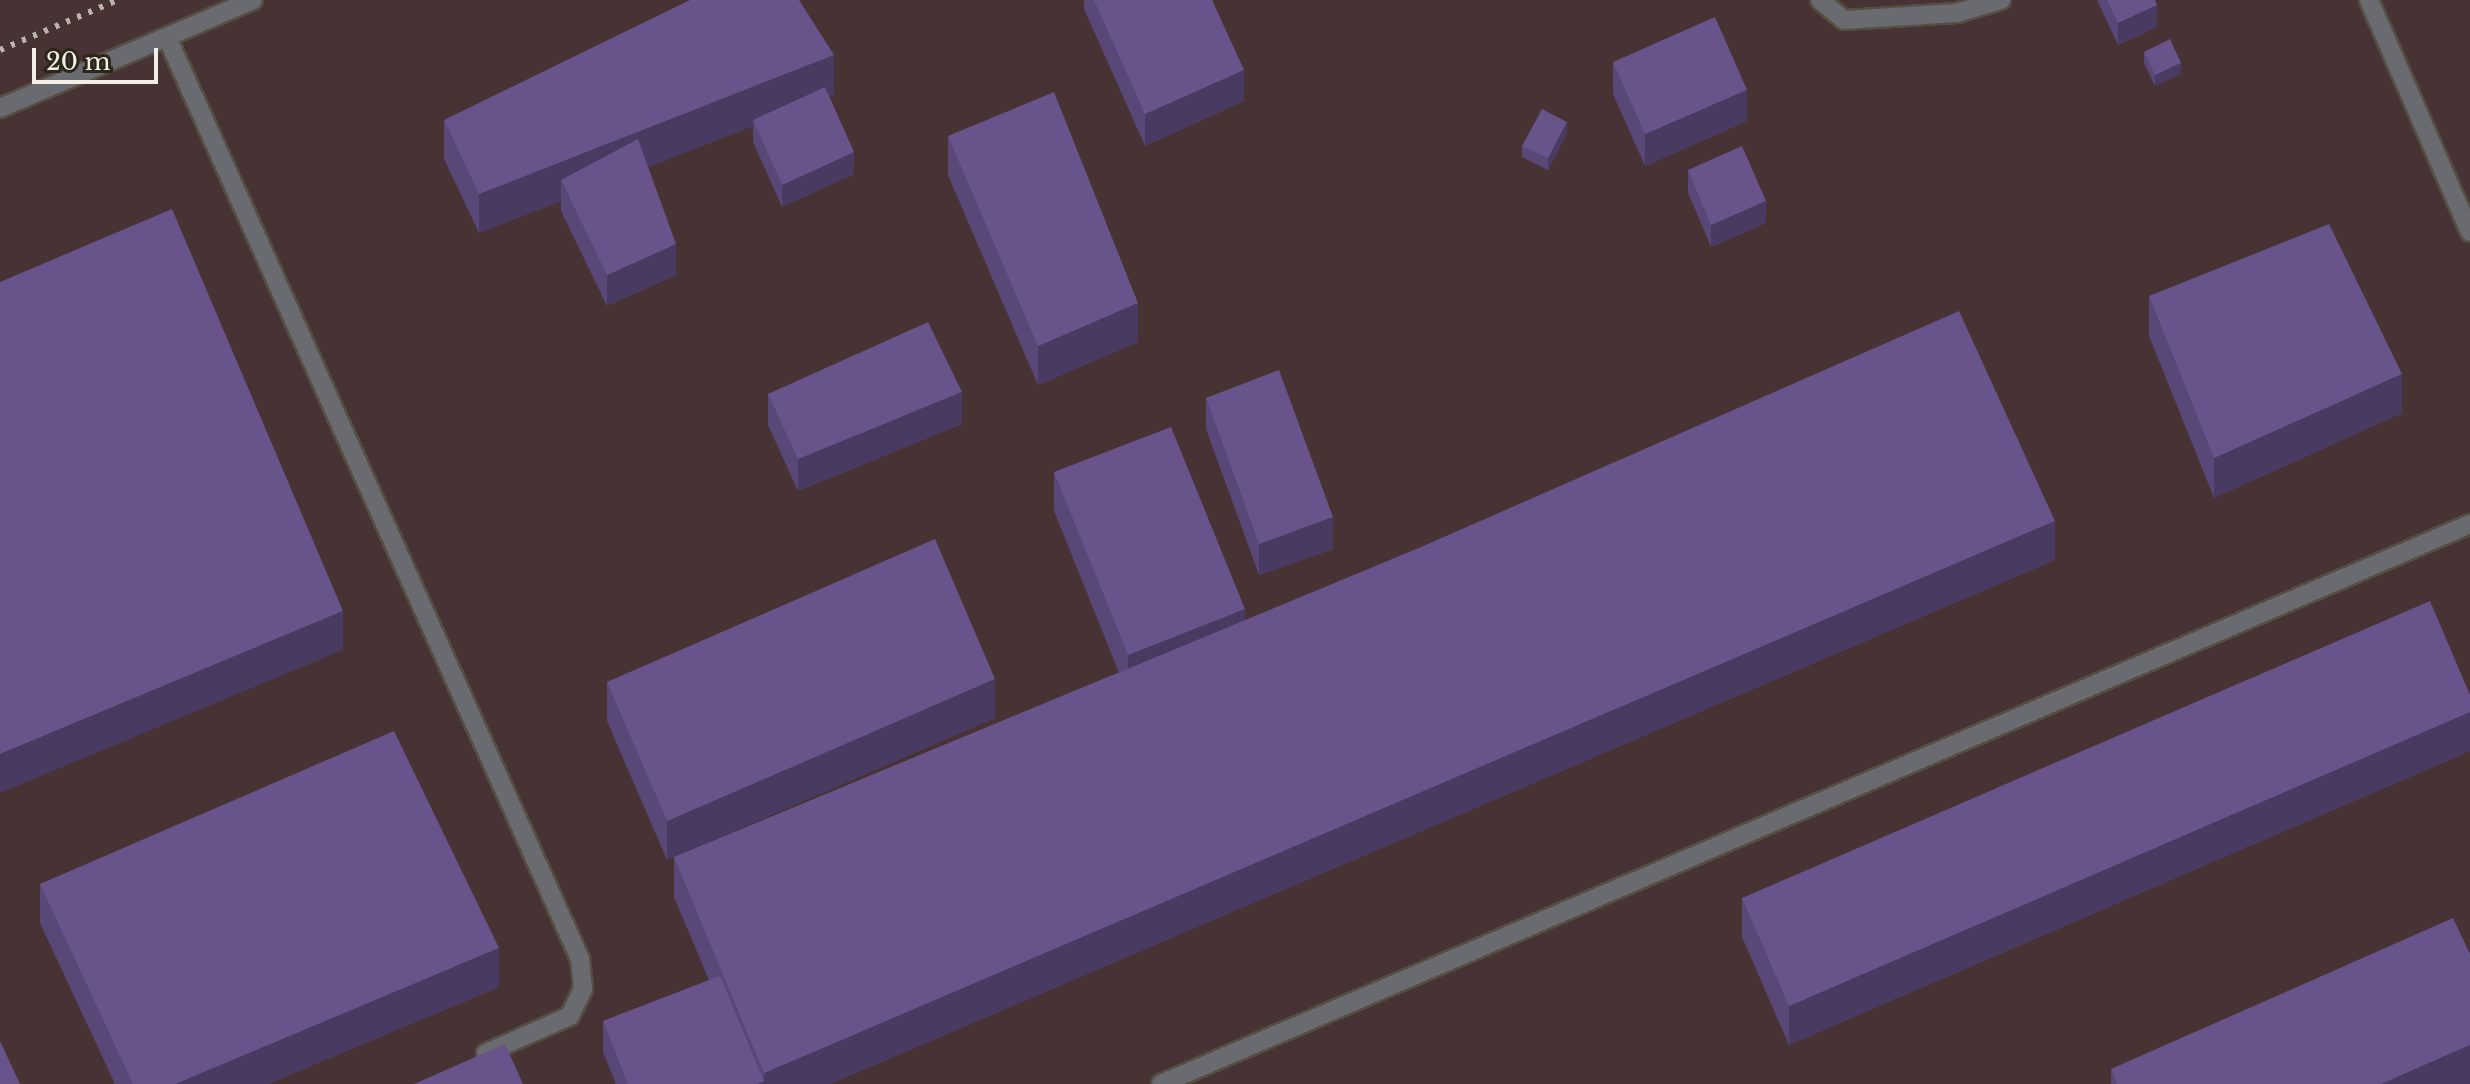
<!DOCTYPE html>
<html>
<head>
<meta charset="utf-8">
<style>
	body { margin:0 }
	#map { position:relative; width:2470px; height:1084px; overflow:hidden; background:#373023; font-family:"Libre Baskerville",serif }
	div>[style] { position:absolute }
	[style*='--x'] { left:calc(var(--x)*1px); top:calc(var(--y)*1px); width:calc(var(--w)*1px); rotate:calc(var(--a)*1deg) }
	.industrial>* { inset:0; background:#473333 }
	.roads { filter:drop-shadow(2px 0 #554f42) drop-shadow(-2px 0 #554f42) drop-shadow(0 2px #554f42) drop-shadow(0 -2px #554f42) }
	.service>* { height:18px; margin:-9px; padding:0 9px; transform-origin:9px; border-radius:9px; background:#6a6a71 }
	.rail>* { height:6px; margin-top:-3px; transform-origin:0; background:repeating-linear-gradient(90deg,#bab5ab 0 4px,transparent 0 12px) }
	.wall>* { inset:0; background:#594778 }
	.shaded-wall>* { inset:0; background:#493a61 }
	.building>* { inset:0; background:#68538b }
	span { translate:-50% -50%; white-space:nowrap; text-align:center; line-height:1.15; -webkit-text-stroke:6px #2d261a; paint-order:stroke }
	.scale { position:absolute; left:32px; top:48px; width:126px; height:36px; box-sizing:border-box; border:4px solid #f3efe7; border-top:0; padding-left:10px; font-size:24px; line-height:28px; white-space:nowrap; color:#f3efe7; -webkit-text-stroke:6px #2d261a; paint-order:stroke }
</style>
</head>
<body>
<div id="map">
	<div class="industrial">
		<div style="clip-path:polygon(0 0,2470px 0,2470px 1084px,0 1084px)"></div>
	</div>
	<div class="roads">
		<div class="service">
			<div style="--x:1820;--y:0;--w:31;--a:40"></div>
			<div style="--x:1844;--y:20;--w:113;--a:-3.5"></div>
			<div style="--x:1957;--y:13;--w:46;--a:-16.5"></div>
			<div style="--x:2369;--y:0;--w:253;--a:66.5"></div>
			<div style="--x:167;--y:37;--w:1010;--a:65.87"></div>
			<div style="--x:580;--y:959;--w:30;--a:84"></div>
			<div style="--x:583;--y:989;--w:30;--a:116"></div>
			<div style="--x:570;--y:1016;--w:92;--a:156.2"></div>
			<div style="--x:0;--y:108;--w:275;--a:-23.1"></div>
			<div style="--x:1161;--y:1084;--w:1424;--a:-23.16"></div>
		</div>
	</div>
	<div class="rail">
		<div style="--x:0;--y:50;--w:128;--a:-23"></div>
	</div>
	<div class="wall">
		<div style="clip-path:polygon(1084px 0,1212px 0,1244px 101px,1145px 146px,1084px 9px)"></div>
		<div style="clip-path:polygon(2097px 0,2155px 0,2157px 27px,2118px 45px)"></div>
		<div style="clip-path:polygon(2144px 52px,2181px 74px,2155px 86px,2144px 63px)"></div>
		<div style="clip-path:polygon(1613px 62px,1747px 121px,1645px 166px,1613px 94px)"></div>
		<div style="clip-path:polygon(834px 94px,829px 96px,854px 174px,782px 207px,753px 142px,753px 126px,648px 167px,676px 275px,607px 306px,561px 211px,561px 201px,479px 233px,444px 159px,444px 120px)"></div>
		<div style="clip-path:polygon(1567px 133px,1548px 170px,1522px 157px,1522px 146px)"></div>
		<div style="clip-path:polygon(948px 136px,1138px 342px,1038px 385px,948px 175px)"></div>
		<div style="clip-path:polygon(1688px 170px,1766px 223px,1711px 247px,1688px 193px)"></div>
		<div style="clip-path:polygon(2149px 296px,2402px 413px,2214px 498px,2149px 336px)"></div>
		<div style="clip-path:polygon(768px 394px,962px 424px,798px 491px,768px 425px)"></div>
		<div style="clip-path:polygon(1206px 398px,1333px 549px,1259px 575px,1206px 429px)"></div>
		<div style="clip-path:polygon(1054px 472px,1245px 620px,2055px 560px,830px 1084px,616px 1084px,603px 1052px,603px 1021px,709px 980px,674px 897px,674px 857px,1119px 673px,1054px 511px)"></div>
		<div style="clip-path:polygon(607px 682px,995px 718px,667px 860px,607px 721px)"></div>
		<div style="clip-path:polygon(2470px 695px,2470px 751px,1789px 1045px,1742px 937px,1742px 898px)"></div>
		<div style="clip-path:polygon(40px 884px,499px 987px,268px 1084px,115px 1084px,40px 923px)"></div>
		<div style="clip-path:polygon(2111px 1069px,2470px 1084px,2111px 1084px)"></div>
	</div>
	<div class="shaded-wall">
		<div style="clip-path:polygon(2157px 5px,2157px 27px,2118px 45px,2118px 23px)"></div>
		<div style="clip-path:polygon(834px 55px,834px 94px,755px 125px,753px 120px,753px 126px,569px 198px,561px 180px,561px 201px,479px 233px,479px 194px)"></div>
		<div style="clip-path:polygon(2181px 63px,2181px 74px,2155px 86px,2155px 75px)"></div>
		<div style="clip-path:polygon(1244px 70px,1244px 101px,1145px 146px,1145px 114px)"></div>
		<div style="clip-path:polygon(1747px 90px,1747px 121px,1645px 166px,1645px 134px)"></div>
		<div style="clip-path:polygon(1567px 122px,1567px 133px,1548px 170px,1548px 158px)"></div>
		<div style="clip-path:polygon(854px 152px,854px 174px,782px 207px,782px 185px)"></div>
		<div style="clip-path:polygon(1766px 201px,1766px 223px,1711px 247px,1711px 225px)"></div>
		<div style="clip-path:polygon(676px 244px,676px 275px,607px 306px,607px 275px)"></div>
		<div style="clip-path:polygon(1138px 303px,1138px 342px,1038px 385px,1038px 346px)"></div>
		<div style="clip-path:polygon(2402px 374px,2402px 413px,2214px 498px,2214px 458px)"></div>
		<div style="clip-path:polygon(962px 392px,962px 424px,798px 491px,798px 459px)"></div>
		<div style="clip-path:polygon(1333px 517px,1333px 549px,1259px 575px,1259px 544px)"></div>
		<div style="clip-path:polygon(2055px 521px,2055px 560px,830px 1084px,757px 1084px,764px 1081px,764px 1073px)"></div>
		<div style="clip-path:polygon(1245px 609px,1245px 648px,1128px 695px,1128px 655px)"></div>
		<div style="clip-path:polygon(343px 611px,343px 650px,0 793px,0 754px)"></div>
		<div style="clip-path:polygon(995px 679px,995px 718px,667px 860px,667px 821px)"></div>
		<div style="clip-path:polygon(2470px 712px,2470px 751px,1789px 1045px,1789px 1006px)"></div>
		<div style="clip-path:polygon(499px 948px,499px 987px,268px 1084px,175px 1084px)"></div>
		<div style="clip-path:polygon(2470px 1045px,2470px 1084px,2381px 1084px)"></div>
	</div>
	<div class="building">
		<div style="clip-path:polygon(690px 0,799px 0,834px 55px,479px 194px,444px 120px)"></div>
		<div style="clip-path:polygon(1094px 0,1212px 0,1244px 70px,1145px 114px)"></div>
		<div style="clip-path:polygon(2107px 0,2155px 0,2157px 5px,2118px 23px)"></div>
		<div style="clip-path:polygon(1715px 17px,1747px 90px,1645px 134px,1613px 62px)"></div>
		<div style="clip-path:polygon(2170px 39px,2181px 63px,2155px 75px,2144px 52px)"></div>
		<div style="clip-path:polygon(825px 87px,854px 152px,782px 185px,753px 120px)"></div>
		<div style="clip-path:polygon(1054px 92px,1138px 303px,1038px 346px,948px 136px)"></div>
		<div style="clip-path:polygon(1542px 109px,1567px 122px,1548px 158px,1522px 146px)"></div>
		<div style="clip-path:polygon(638px 139px,676px 244px,607px 275px,561px 180px)"></div>
		<div style="clip-path:polygon(1742px 146px,1766px 201px,1711px 225px,1688px 170px)"></div>
		<div style="clip-path:polygon(172px 209px,343px 611px,0 754px,0 282px)"></div>
		<div style="clip-path:polygon(2329px 224px,2402px 374px,2214px 458px,2149px 296px)"></div>
		<div style="clip-path:polygon(1959px 311px,2055px 521px,764px 1073px,674px 857px,1421px 547px)"></div>
		<div style="clip-path:polygon(928px 322px,962px 392px,798px 459px,768px 394px)"></div>
		<div style="clip-path:polygon(1279px 370px,1333px 517px,1259px 544px,1206px 398px)"></div>
		<div style="clip-path:polygon(1171px 427px,1245px 609px,1128px 655px,1054px 472px)"></div>
		<div style="clip-path:polygon(935px 539px,995px 679px,667px 821px,607px 682px)"></div>
		<div style="clip-path:polygon(2430px 601px,2470px 695px,2470px 712px,1789px 1006px,1742px 898px)"></div>
		<div style="clip-path:polygon(394px 731px,499px 948px,175px 1084px,133px 1084px,40px 884px)"></div>
		<div style="clip-path:polygon(2453px 918px,2470px 954px,2470px 1045px,2381px 1084px,2117px 1084px,2111px 1069px)"></div>
		<div style="clip-path:polygon(720px 976px,764px 1081px,757px 1084px,628px 1084px,603px 1021px)"></div>
		<div style="clip-path:polygon(0 1041px,20px 1084px,0 1084px)"></div>
		<div style="clip-path:polygon(505px 1044px,523px 1084px,414px 1084px)"></div>
	</div>
	<div class="scale">20 m</div>
</div>
</body>
</html>
